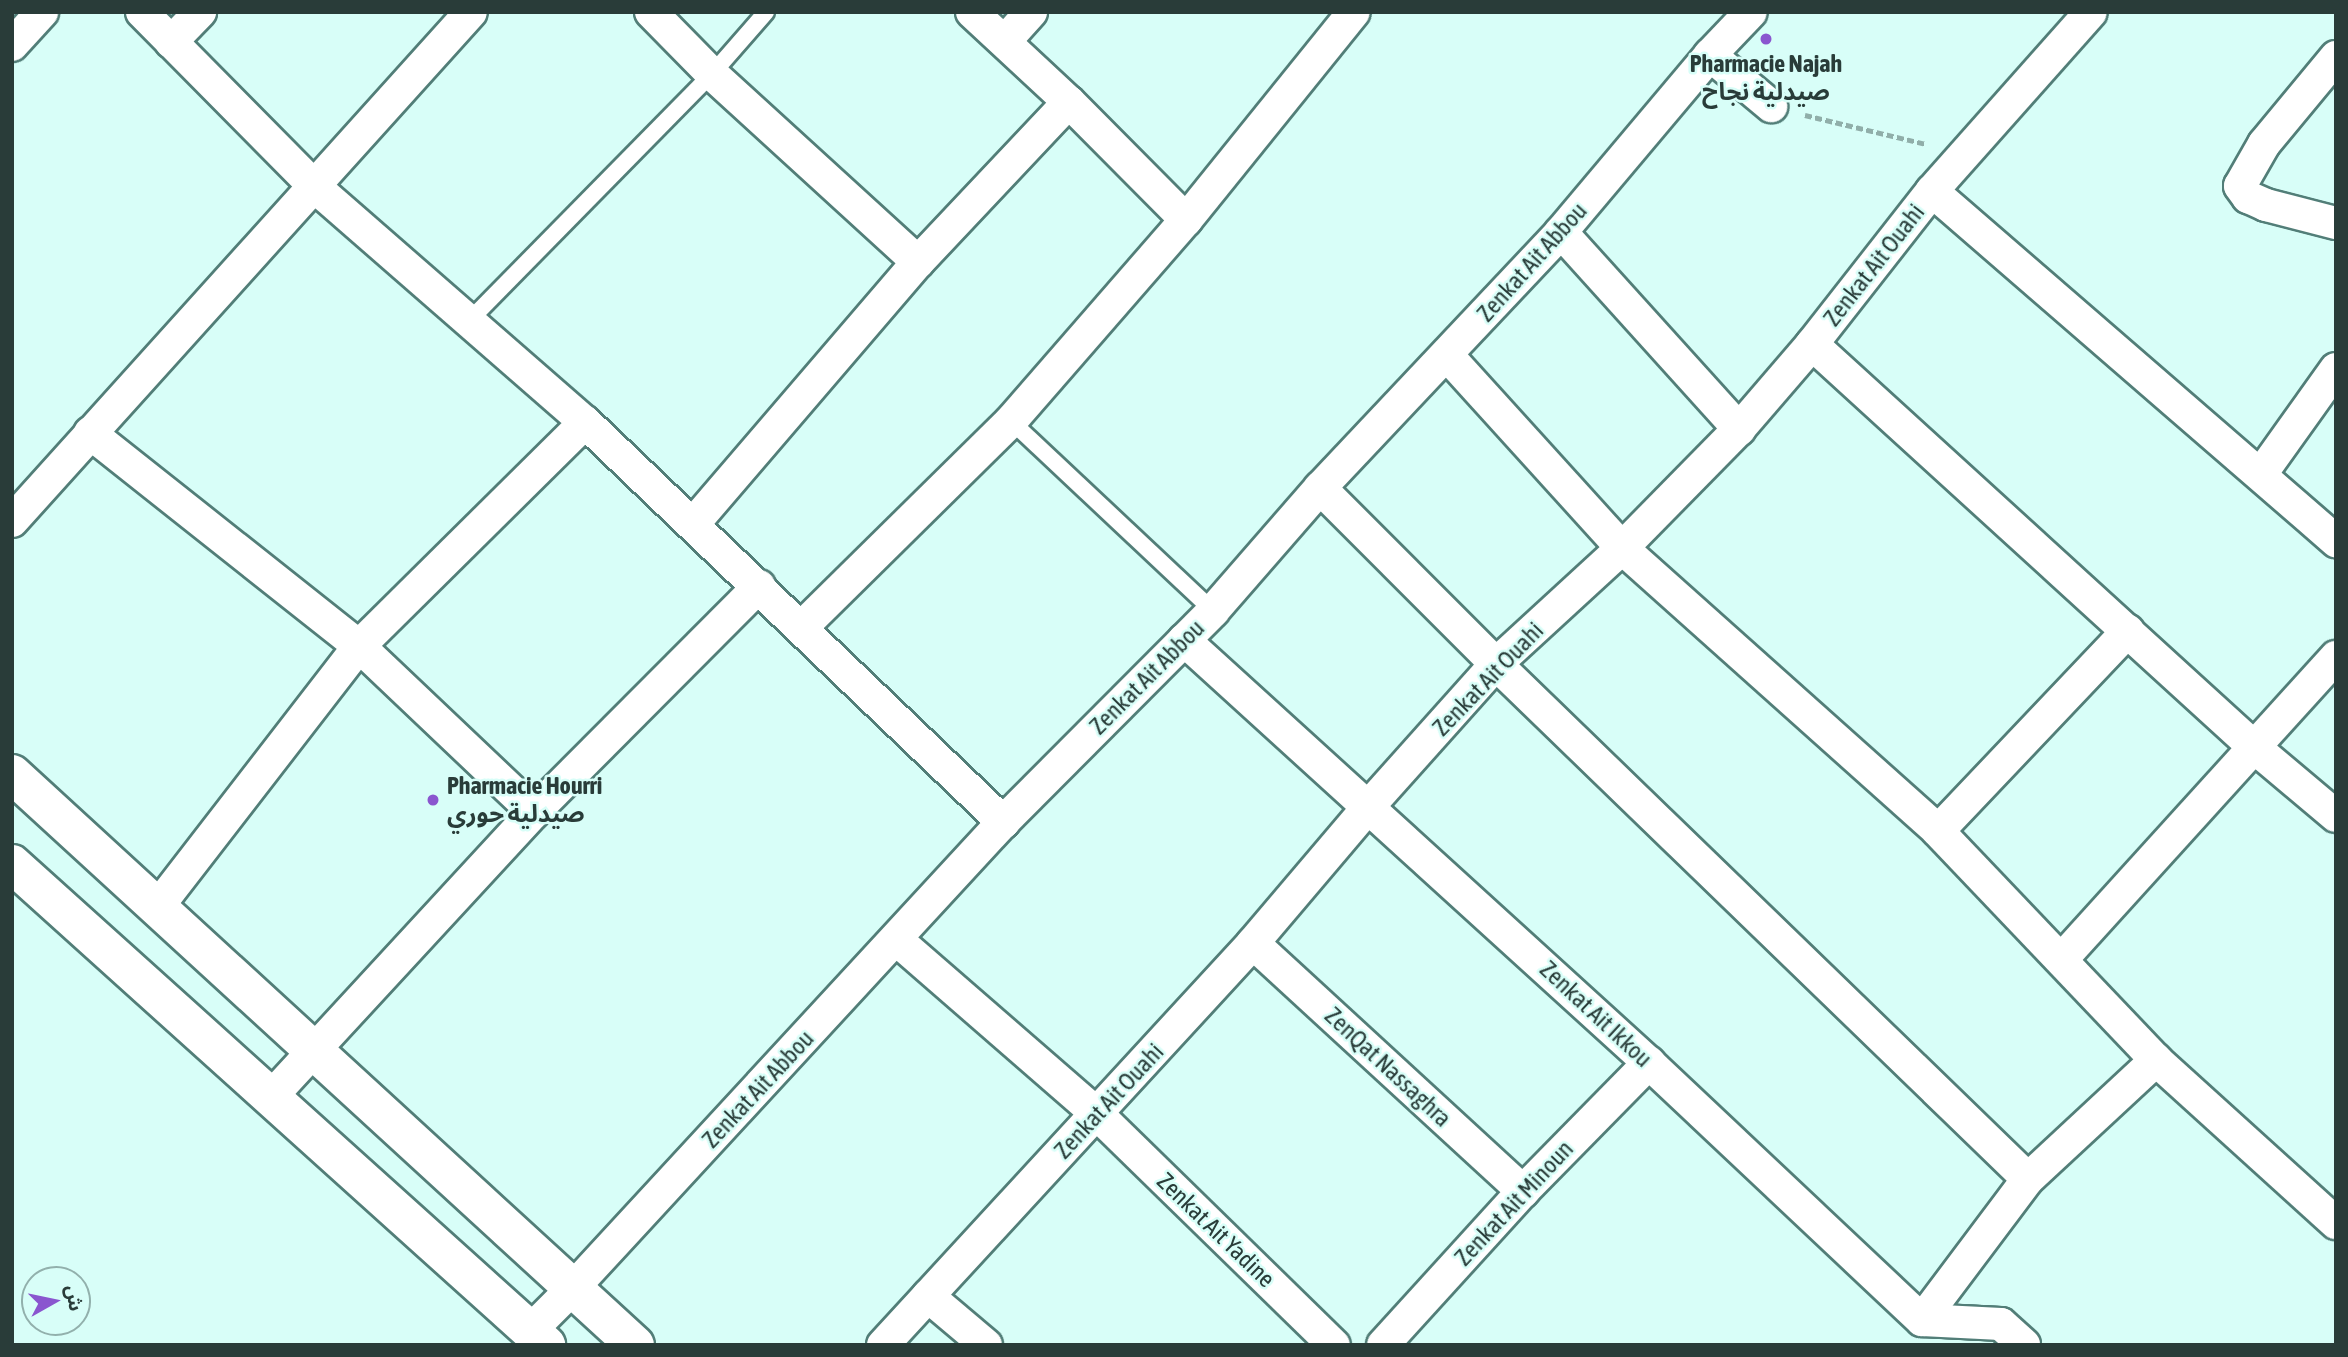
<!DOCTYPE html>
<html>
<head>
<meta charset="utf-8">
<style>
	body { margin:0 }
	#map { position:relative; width:2348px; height:1357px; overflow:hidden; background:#d8fef8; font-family:"Asap Condensed","Noto Sans Arabic",sans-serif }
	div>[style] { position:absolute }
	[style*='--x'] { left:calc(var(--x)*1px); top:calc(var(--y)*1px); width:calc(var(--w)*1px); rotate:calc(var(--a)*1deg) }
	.path>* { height:4.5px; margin-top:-2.25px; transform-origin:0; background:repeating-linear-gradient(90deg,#90aea9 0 7px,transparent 0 10.5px) }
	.roads { filter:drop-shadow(2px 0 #527e78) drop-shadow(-2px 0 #527e78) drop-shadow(0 2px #527e78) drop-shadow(0 -2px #527e78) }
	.service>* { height:16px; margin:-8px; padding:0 8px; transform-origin:8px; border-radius:8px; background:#fff }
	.minor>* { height:32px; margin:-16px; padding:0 16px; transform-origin:16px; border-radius:16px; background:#fff }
	.secondary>* { height:38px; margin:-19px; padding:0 19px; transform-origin:19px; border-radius:19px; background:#fff }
	.dots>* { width:19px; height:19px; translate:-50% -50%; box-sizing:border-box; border:4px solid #d8fef8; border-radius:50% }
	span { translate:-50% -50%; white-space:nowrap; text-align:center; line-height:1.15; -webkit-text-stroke:5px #d8fef8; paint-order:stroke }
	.poi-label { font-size:24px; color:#293c39; font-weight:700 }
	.left { translate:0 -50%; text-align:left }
	.street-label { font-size:24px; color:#293c39 }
	.frame { position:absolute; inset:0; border:14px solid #293c39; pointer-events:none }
	.north { position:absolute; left:21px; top:1266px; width:70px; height:70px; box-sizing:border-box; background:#d8fef8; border:2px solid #92b0ac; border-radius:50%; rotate:81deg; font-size:19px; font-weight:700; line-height:28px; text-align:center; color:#293c39 }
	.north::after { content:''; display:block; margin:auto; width:24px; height:32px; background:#8a56cf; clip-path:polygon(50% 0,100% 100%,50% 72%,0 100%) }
</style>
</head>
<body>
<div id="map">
	<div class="path">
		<div style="--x:1805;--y:115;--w:124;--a:13.5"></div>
	</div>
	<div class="roads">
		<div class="service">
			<div style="--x:469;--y:321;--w:346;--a:-45.5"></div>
			<div style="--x:712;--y:74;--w:82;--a:-48.9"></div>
			<div style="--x:1011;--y:421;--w:277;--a:43.2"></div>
		</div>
		<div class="minor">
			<div style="--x:142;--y:12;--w:245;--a:45.3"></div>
			<div style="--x:314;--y:186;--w:359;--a:41.1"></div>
			<div style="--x:585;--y:422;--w:579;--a:43.74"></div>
			<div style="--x:651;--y:12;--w:87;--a:45.5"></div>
			<div style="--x:712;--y:74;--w:279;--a:42.4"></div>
			<div style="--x:972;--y:12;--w:132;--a:42.9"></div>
			<div style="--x:1069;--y:102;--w:166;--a:45.2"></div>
			<div style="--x:1005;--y:41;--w:39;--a:-48"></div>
			<div style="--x:171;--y:42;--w:42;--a:-46"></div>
			<div style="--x:12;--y:45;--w:45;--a:-47.7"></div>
			<div style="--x:1710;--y:55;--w:80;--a:39.9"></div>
			<div style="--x:2336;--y:57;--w:113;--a:129.6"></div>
			<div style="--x:2264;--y:144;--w:48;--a:119.7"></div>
			<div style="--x:2240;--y:186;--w:14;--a:54"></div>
			<div style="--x:2248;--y:197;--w:20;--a:24"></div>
			<div style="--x:2266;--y:205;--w:72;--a:14.4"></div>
			<div style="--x:1932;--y:191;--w:535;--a:40.9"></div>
			<div style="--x:1561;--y:232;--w:266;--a:47.9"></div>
			<div style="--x:1812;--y:344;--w:598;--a:42.36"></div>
			<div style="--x:2254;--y:747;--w:107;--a:40.1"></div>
			<div style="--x:1447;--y:355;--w:261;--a:47.8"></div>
			<div style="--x:1622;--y:548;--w:424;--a:41.8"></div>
			<div style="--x:1938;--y:831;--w:316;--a:46.4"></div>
			<div style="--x:2156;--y:1060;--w:243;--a:42.2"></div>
			<div style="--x:90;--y:433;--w:343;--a:38.4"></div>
			<div style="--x:359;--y:646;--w:241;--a:43.5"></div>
			<div style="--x:2261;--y:474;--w:129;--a:-54.5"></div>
			<div style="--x:1320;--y:488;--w:249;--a:45"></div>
			<div style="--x:1496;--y:664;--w:740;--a:44.07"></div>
			<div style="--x:12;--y:521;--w:685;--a:-47.96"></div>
			<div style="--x:694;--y:523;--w:344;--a:-49.4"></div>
			<div style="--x:918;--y:262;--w:220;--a:-46.7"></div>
			<div style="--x:801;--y:628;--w:295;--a:-44.6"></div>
			<div style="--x:1011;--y:421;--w:267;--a:-49"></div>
			<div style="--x:1186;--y:220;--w:267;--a:-51.1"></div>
			<div style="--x:1184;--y:640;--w:629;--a:42.29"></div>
			<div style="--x:1649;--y:1063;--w:375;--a:43.3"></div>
			<div style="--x:1922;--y:1320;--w:79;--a:2.9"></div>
			<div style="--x:2001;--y:1324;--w:31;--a:42"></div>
			<div style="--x:1938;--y:831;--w:276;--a:-46.5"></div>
			<div style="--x:159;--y:905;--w:327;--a:-52.3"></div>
			<div style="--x:359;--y:646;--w:318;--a:-44.7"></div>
			<div style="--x:897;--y:940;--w:265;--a:41"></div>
			<div style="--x:1097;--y:1114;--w:331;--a:44.3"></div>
			<div style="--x:1253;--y:943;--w:367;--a:42.6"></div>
			<div style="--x:2062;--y:959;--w:408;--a:-47.8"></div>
			<div style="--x:270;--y:1098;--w:389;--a:-47.3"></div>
			<div style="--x:534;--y:812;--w:319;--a:-45.1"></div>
			<div style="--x:928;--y:1296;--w:76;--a:40.2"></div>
			<div style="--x:1922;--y:1320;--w:176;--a:-53.1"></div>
			<div style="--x:2028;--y:1179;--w:175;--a:-42.9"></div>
			<div style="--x:530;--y:1331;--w:61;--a:-45"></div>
			<div style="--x:573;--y:1288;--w:634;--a:-47.3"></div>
			<div style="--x:1003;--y:822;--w:298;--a:-45.1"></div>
			<div style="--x:1213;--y:611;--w:163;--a:-49"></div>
			<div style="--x:1320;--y:488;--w:352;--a:-46.7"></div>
			<div style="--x:1561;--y:232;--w:231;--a:-49.9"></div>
			<div style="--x:1710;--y:55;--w:59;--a:-46.4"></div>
			<div style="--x:883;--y:1345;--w:546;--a:-47.37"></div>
			<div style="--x:1253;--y:943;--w:180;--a:-49.7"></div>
			<div style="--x:1369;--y:806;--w:191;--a:-48.2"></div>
			<div style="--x:1496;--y:664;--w:171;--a:-42.6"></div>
			<div style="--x:1622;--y:548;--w:167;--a:-45.5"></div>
			<div style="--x:1739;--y:429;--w:112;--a:-49.3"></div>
			<div style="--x:1812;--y:344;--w:194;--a:-51.9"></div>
			<div style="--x:1932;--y:191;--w:239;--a:-48.4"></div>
			<div style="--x:1383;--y:1345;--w:208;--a:-47.7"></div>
			<div style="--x:1523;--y:1191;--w:180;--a:-45.5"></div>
		</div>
		<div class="secondary">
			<div style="--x:12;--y:774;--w:845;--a:42.51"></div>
			<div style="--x:12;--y:864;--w:719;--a:42.01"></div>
		</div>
	</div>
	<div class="dots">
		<div style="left:1766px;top:39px;background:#8a56cf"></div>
		<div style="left:433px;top:800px;background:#8a56cf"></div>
	</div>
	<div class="poi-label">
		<span style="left:1766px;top:78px">Pharmacie Najah<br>صيدلية نجاح</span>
		<span class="left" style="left:447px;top:800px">Pharmacie Hourri<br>صيدلية حوري</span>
	</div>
	<div class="street-label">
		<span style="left:1532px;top:262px;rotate:-48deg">Zenkat Ait Abbou</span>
		<span style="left:1874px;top:265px;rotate:-52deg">Zenkat Ait Ouahi</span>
		<span style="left:1147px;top:677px;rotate:-45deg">Zenkat Ait Abbou</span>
		<span style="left:1488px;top:679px;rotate:-46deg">Zenkat Ait Ouahi</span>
		<span style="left:1596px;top:1014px;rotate:43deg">Zenkat Ait Ikkou</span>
		<span style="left:1388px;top:1067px;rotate:43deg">ZenQat Nassaghra</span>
		<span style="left:758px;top:1089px;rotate:-47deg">Zenkat Ait Abbou</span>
		<span style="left:1109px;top:1101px;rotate:-47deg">Zenkat Ait Ouahi</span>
		<span style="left:1514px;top:1203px;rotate:-47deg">Zenkat Ait Minoun</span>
		<span style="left:1216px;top:1230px;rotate:44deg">Zenkat Ait Yadine</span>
	</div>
	<div class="frame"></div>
	<div class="north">ش</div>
</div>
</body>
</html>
